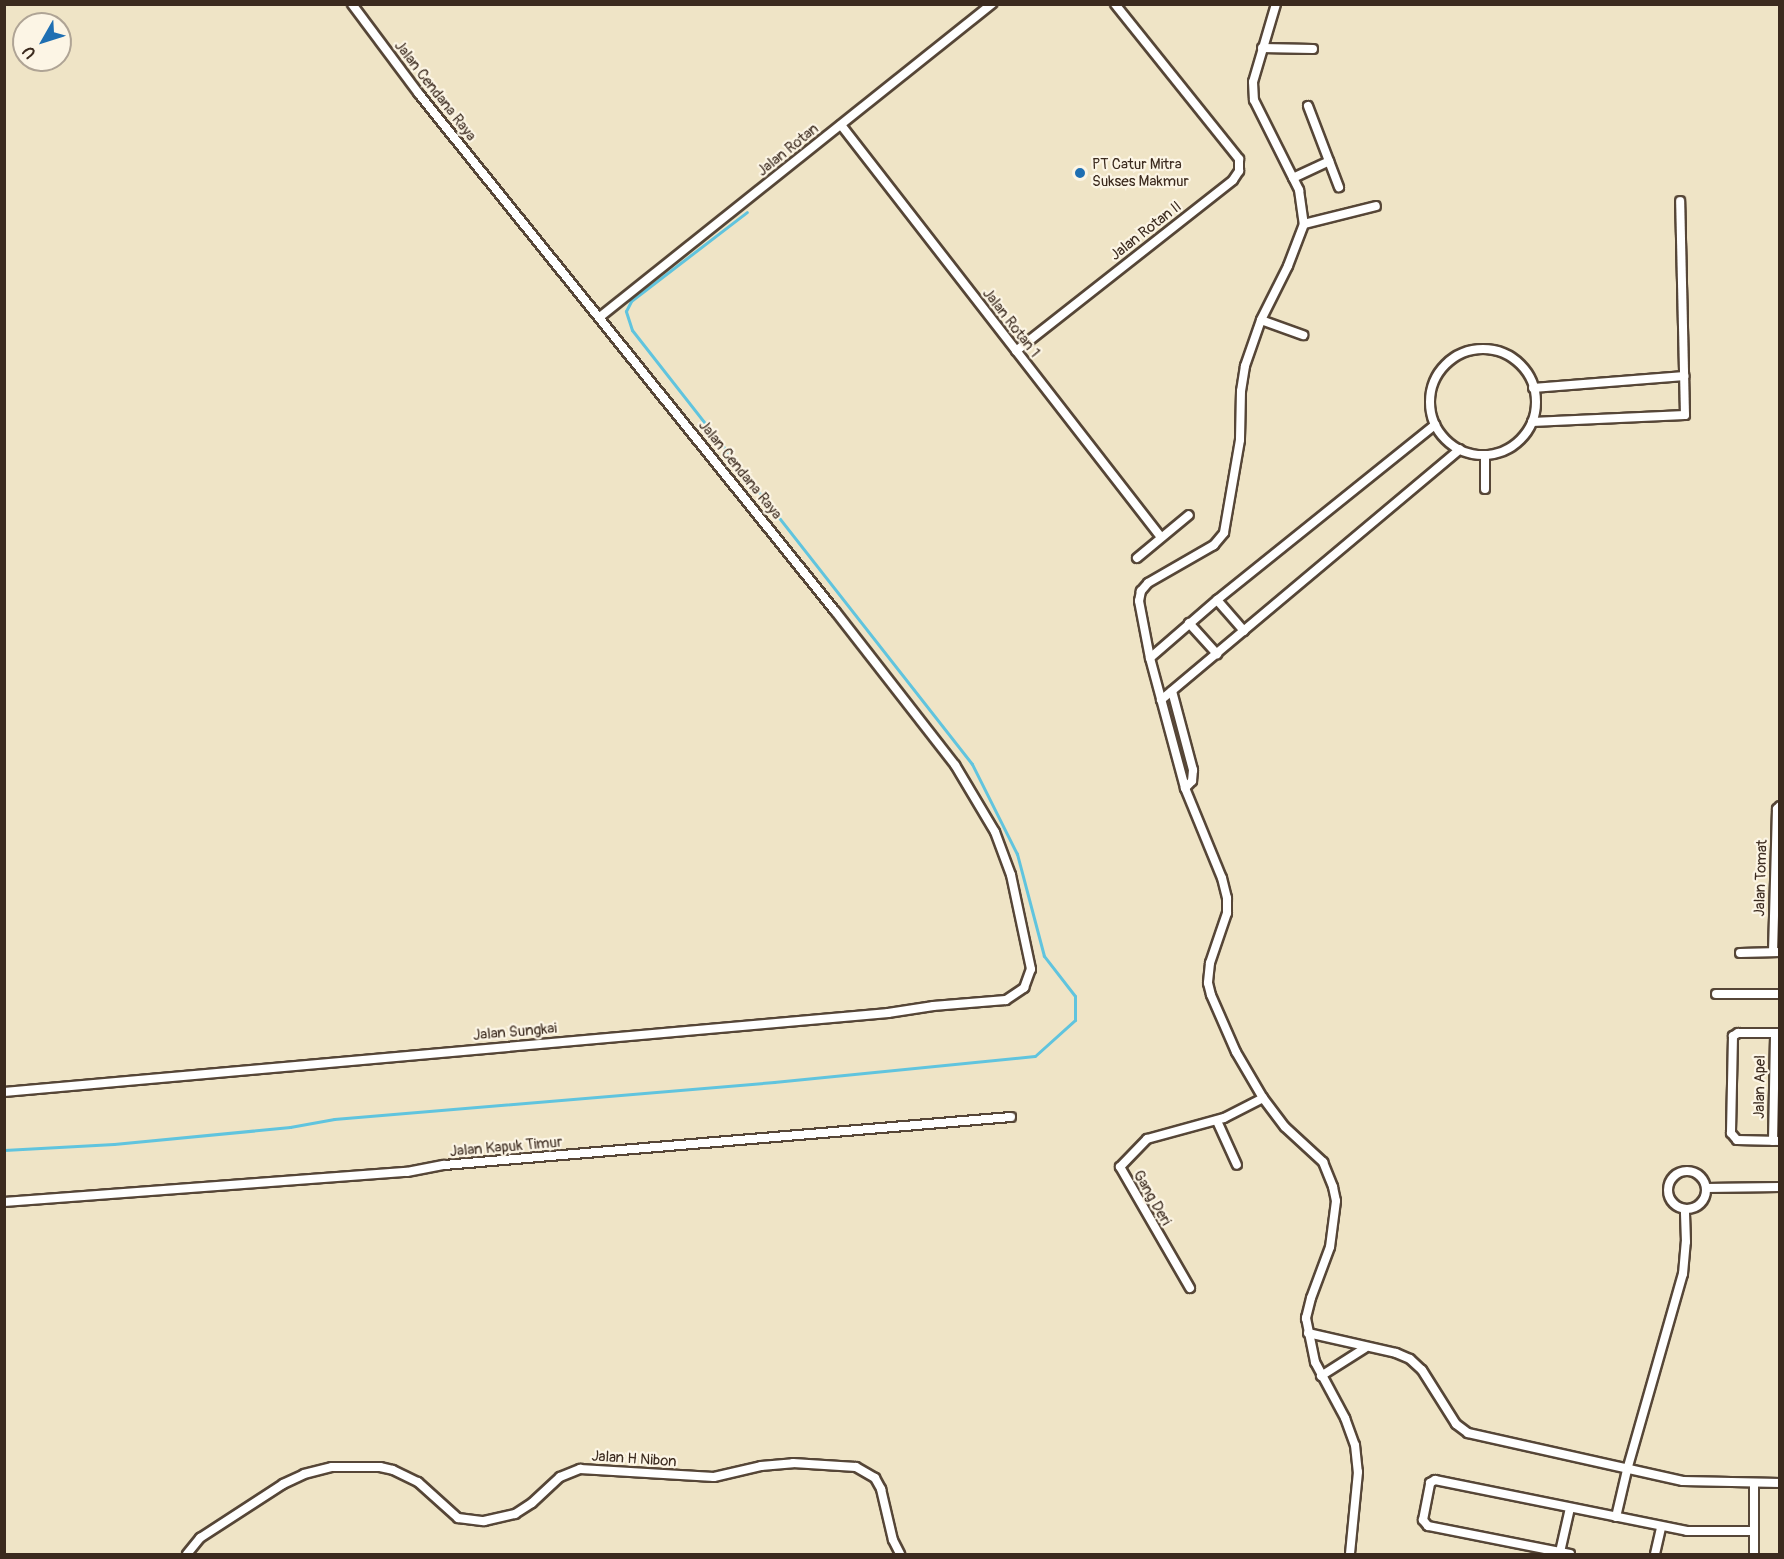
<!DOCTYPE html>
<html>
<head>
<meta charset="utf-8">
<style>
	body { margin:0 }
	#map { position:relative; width:1784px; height:1559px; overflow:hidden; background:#efe4c6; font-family:Pangolin,sans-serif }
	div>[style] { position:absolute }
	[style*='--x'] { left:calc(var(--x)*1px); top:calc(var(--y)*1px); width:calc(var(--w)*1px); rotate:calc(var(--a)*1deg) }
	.stream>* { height:3px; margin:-1.5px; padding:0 1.5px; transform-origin:1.5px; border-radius:1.5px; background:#60c4de }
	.roads { filter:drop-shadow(2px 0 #564637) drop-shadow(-2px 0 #564637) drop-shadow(0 2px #564637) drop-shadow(0 -2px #564637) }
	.minor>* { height:8px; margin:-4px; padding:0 4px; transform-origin:4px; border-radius:4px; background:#fff }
	.minor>.ring { margin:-4px; padding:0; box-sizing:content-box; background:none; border:8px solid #fff; border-radius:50% }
	.dots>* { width:16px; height:16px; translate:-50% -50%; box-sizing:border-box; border:3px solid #fcf5e5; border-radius:50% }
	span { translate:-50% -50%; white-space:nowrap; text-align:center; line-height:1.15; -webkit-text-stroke:4.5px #fcf5e5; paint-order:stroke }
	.street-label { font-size:15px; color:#3b2a1e }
	.poi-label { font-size:15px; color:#3b2a1e }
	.left { translate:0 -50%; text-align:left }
	.frame { position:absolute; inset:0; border:6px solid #3b2a1e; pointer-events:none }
	.north { position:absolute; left:12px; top:12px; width:60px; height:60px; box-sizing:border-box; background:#fcf5e5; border:2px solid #afa495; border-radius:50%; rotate:231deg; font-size:16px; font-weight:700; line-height:24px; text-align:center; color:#3b2a1e }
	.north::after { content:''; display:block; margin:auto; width:21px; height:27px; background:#1f6fb2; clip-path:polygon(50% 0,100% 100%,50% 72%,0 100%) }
</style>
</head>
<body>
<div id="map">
	<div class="stream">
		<div style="--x:4;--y:1150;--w:110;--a:-3.1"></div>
		<div style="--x:114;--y:1144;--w:177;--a:-5.5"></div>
		<div style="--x:290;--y:1127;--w:45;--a:-10.3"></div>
		<div style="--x:334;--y:1119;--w:442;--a:-4.8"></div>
		<div style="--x:774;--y:1082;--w:262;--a:-5.7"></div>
		<div style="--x:1035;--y:1056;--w:54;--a:-42"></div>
		<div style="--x:1075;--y:1020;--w:24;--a:-90"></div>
		<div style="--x:1075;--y:996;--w:51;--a:-127.8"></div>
		<div style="--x:1044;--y:956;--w:106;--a:-104.8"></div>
		<div style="--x:1017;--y:854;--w:101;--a:-116.6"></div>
		<div style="--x:972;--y:764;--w:551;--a:-128.08"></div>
		<div style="--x:632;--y:330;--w:20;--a:-108"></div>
		<div style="--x:626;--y:311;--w:11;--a:-63"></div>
		<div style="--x:631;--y:301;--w:146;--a:-37.5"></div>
	</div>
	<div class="roads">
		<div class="minor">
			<div style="--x:1276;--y:4;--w:81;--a:106.4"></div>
			<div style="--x:1253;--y:82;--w:18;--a:87"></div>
			<div style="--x:1254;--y:100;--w:101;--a:63.4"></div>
			<div style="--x:1299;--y:190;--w:34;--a:82"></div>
			<div style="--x:1304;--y:224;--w:45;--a:110.9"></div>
			<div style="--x:1288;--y:266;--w:60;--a:116.6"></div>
			<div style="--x:1261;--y:320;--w:49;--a:109.2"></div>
			<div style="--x:1245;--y:366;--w:25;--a:99"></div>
			<div style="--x:1241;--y:391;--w:49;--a:91.2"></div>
			<div style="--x:1240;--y:440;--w:94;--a:99.8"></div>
			<div style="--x:1224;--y:533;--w:16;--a:130"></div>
			<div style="--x:1214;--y:545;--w:76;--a:150.1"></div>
			<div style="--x:1148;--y:583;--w:11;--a:131"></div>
			<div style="--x:1141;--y:591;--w:10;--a:101"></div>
			<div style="--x:1139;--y:601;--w:58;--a:79.1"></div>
			<div style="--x:1150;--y:658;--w:135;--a:74.9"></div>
			<div style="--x:1185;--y:788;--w:97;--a:67.7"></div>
			<div style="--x:1222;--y:878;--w:21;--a:76"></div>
			<div style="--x:1227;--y:898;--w:15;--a:90"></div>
			<div style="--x:1227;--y:913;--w:53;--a:108.8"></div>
			<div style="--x:1210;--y:963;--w:20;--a:96"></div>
			<div style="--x:1208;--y:983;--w:12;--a:76"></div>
			<div style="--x:1211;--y:995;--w:62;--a:66.3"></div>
			<div style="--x:1236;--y:1052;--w:53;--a:59.6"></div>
			<div style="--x:1263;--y:1098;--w:36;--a:53"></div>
			<div style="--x:1285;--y:1127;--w:52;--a:42.6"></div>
			<div style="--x:1323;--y:1162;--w:27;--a:68"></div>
			<div style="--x:1333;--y:1187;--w:14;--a:78"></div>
			<div style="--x:1336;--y:1201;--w:46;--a:97.4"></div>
			<div style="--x:1330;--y:1247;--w:54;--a:110.4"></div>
			<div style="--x:1311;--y:1298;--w:21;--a:104"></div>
			<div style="--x:1306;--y:1318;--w:45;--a:78.4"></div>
			<div style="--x:1315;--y:1362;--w:64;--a:61.8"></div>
			<div style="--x:1345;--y:1418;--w:29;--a:70"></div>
			<div style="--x:1355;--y:1445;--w:27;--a:84"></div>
			<div style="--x:1358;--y:1472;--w:82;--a:95.6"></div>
			<div style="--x:1262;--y:48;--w:51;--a:1.1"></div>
			<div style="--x:1308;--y:106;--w:87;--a:69.1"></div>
			<div style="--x:841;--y:125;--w:520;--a:52.18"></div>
			<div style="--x:1293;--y:178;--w:40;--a:-25"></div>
			<div style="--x:1304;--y:224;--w:74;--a:-14"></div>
			<div style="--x:600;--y:317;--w:502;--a:-38.61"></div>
			<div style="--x:1261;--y:320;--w:45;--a:19.7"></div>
			<div class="ring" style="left:1430px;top:349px;width:98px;height:98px"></div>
			<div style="--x:1016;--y:351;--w:276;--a:-38.2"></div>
			<div style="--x:1233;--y:180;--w:11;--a:-56"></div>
			<div style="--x:1239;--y:171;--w:12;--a:-90"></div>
			<div style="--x:1239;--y:159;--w:198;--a:-128.7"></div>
			<div style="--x:1533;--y:388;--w:152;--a:-4.5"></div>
			<div style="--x:1532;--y:422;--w:153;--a:-2.6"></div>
			<div style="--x:1685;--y:415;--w:214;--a:-91.3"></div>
			<div style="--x:1485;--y:489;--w:34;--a:-90"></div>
			<div style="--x:1137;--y:558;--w:67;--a:-39.6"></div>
			<div style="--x:1217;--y:600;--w:41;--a:48.9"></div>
			<div style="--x:1189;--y:623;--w:42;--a:47.9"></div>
			<div style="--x:1150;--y:658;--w:89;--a:-40.9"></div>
			<div style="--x:1217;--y:600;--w:280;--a:-38.8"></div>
			<div style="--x:1172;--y:691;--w:82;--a:75.1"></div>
			<div style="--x:1193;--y:770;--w:11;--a:95"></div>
			<div style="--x:1192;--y:781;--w:10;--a:135"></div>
			<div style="--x:1161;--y:700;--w:390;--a:-40"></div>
			<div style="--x:1773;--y:952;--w:143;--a:-88.4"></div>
			<div style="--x:1777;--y:809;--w:4;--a:-45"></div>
			<div style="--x:1740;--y:953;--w:40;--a:-1.4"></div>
			<div style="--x:1716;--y:994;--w:64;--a:0"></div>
			<div style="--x:1780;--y:1033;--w:42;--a:180"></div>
			<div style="--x:1738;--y:1033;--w:6;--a:149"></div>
			<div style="--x:1733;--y:1036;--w:97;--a:91.2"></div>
			<div style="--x:1731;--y:1133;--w:9;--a:49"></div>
			<div style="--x:1737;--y:1140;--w:43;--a:1.3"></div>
			<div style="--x:4;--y:1092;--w:888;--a:-5.11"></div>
			<div style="--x:888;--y:1013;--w:46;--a:-8.8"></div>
			<div style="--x:933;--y:1006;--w:73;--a:-4.7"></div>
			<div style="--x:1006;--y:1000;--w:22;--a:-34"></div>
			<div style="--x:1024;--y:988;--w:20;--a:-70"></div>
			<div style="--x:1031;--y:969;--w:96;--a:-102"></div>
			<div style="--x:1011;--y:875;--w:46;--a:-110.4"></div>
			<div style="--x:995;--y:832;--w:78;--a:-120.8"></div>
			<div style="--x:955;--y:765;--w:195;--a:-127.9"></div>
			<div style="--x:835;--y:611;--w:664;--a:-128.82"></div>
			<div style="--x:419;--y:94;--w:112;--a:-126.7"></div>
			<div style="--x:1217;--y:1121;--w:48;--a:65.6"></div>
			<div style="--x:1773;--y:1141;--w:108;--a:-88.9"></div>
			<div class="ring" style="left:1668px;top:1171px;width:30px;height:30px"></div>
			<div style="--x:1706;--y:1188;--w:74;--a:-0.8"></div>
			<div style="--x:4;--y:1202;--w:404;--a:-4.3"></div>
			<div style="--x:407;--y:1172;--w:38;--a:-11"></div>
			<div style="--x:444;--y:1165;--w:569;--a:-4.84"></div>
			<div style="--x:1190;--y:1288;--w:140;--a:-120"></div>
			<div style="--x:1120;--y:1167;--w:39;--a:-46"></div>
			<div style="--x:1147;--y:1139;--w:80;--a:-15.3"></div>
			<div style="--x:1224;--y:1118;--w:44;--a:-27.1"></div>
			<div style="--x:1308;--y:1333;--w:90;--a:12.8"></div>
			<div style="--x:1396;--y:1353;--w:15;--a:23"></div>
			<div style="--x:1410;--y:1359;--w:16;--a:43"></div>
			<div style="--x:1422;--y:1370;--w:64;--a:57.8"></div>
			<div style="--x:1456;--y:1424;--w:15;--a:37"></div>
			<div style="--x:1468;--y:1433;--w:220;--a:12.6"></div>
			<div style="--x:1683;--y:1481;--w:97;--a:1.2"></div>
			<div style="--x:1321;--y:1376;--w:52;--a:-32.5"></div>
			<div style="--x:1616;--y:1517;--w:48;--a:-76.8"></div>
			<div style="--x:1627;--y:1470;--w:204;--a:-74.1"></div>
			<div style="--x:1683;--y:1274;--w:32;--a:-85"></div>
			<div style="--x:1686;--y:1242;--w:33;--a:-92"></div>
			<div style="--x:1560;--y:1552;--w:45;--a:-77.2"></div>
			<div style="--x:187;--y:1554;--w:21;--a:-51"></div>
			<div style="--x:200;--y:1538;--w:99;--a:-33"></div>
			<div style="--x:283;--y:1484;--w:23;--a:-25"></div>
			<div style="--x:304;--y:1474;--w:29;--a:-14"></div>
			<div style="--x:332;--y:1467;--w:48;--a:0"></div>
			<div style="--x:380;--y:1467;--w:13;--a:13"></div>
			<div style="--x:393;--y:1470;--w:28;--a:26"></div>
			<div style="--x:418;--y:1482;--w:54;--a:42"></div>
			<div style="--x:458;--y:1518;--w:26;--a:7"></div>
			<div style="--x:484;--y:1521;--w:32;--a:-13"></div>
			<div style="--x:515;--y:1514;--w:20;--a:-33"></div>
			<div style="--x:532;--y:1503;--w:38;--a:-43"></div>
			<div style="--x:560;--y:1477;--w:22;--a:-22"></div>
			<div style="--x:580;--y:1469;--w:134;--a:3.4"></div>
			<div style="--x:714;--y:1477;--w:48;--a:-13.2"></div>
			<div style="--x:761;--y:1466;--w:32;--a:-5"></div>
			<div style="--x:793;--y:1463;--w:63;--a:3.6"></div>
			<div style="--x:856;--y:1467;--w:22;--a:30"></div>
			<div style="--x:875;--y:1478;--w:13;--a:61"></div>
			<div style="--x:881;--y:1489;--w:52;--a:76.8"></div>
			<div style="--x:893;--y:1540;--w:16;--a:63"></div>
			<div style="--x:1570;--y:1554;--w:145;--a:-168.8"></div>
			<div style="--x:1428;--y:1526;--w:8;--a:-130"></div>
			<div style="--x:1423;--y:1520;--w:38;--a:-79"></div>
			<div style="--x:1430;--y:1483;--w:6;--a:-31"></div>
			<div style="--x:1435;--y:1480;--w:257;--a:11.4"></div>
			<div style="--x:1687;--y:1531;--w:67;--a:0"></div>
			<div style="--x:1655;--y:1554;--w:28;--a:-77"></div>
			<div style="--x:1754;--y:1554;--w:70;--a:-90"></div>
		</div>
	</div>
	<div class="dots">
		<div style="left:1080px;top:173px;background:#1f6fb2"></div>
	</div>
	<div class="street-label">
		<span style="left:435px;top:91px;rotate:52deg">Jalan Cendana Raya</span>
		<span style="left:788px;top:150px;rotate:-39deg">Jalan Rotan</span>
		<span style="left:1146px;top:231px;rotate:-38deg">Jalan Rotan II</span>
		<span style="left:1011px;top:323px;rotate:52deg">Jalan Rotan 1</span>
		<span style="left:740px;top:470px;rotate:51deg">Jalan Cendana Raya</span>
		<span style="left:1761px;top:878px;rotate:-88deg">Jalan Tomat</span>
		<span style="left:515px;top:1032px;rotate:-5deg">Jalan Sungkai</span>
		<span style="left:1760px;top:1087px;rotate:-89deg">Jalan Apel</span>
		<span style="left:506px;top:1147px;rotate:-5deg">Jalan Kapuk Timur</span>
		<span style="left:1152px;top:1198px;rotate:60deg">Gang Deri</span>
		<span style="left:634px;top:1459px;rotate:4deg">Jalan H Nibon</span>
	</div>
	<div class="poi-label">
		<span class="left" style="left:1092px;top:173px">PT Catur Mitra<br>Sukses Makmur</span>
	</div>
	<div class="frame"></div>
	<div class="north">U</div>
</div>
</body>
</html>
